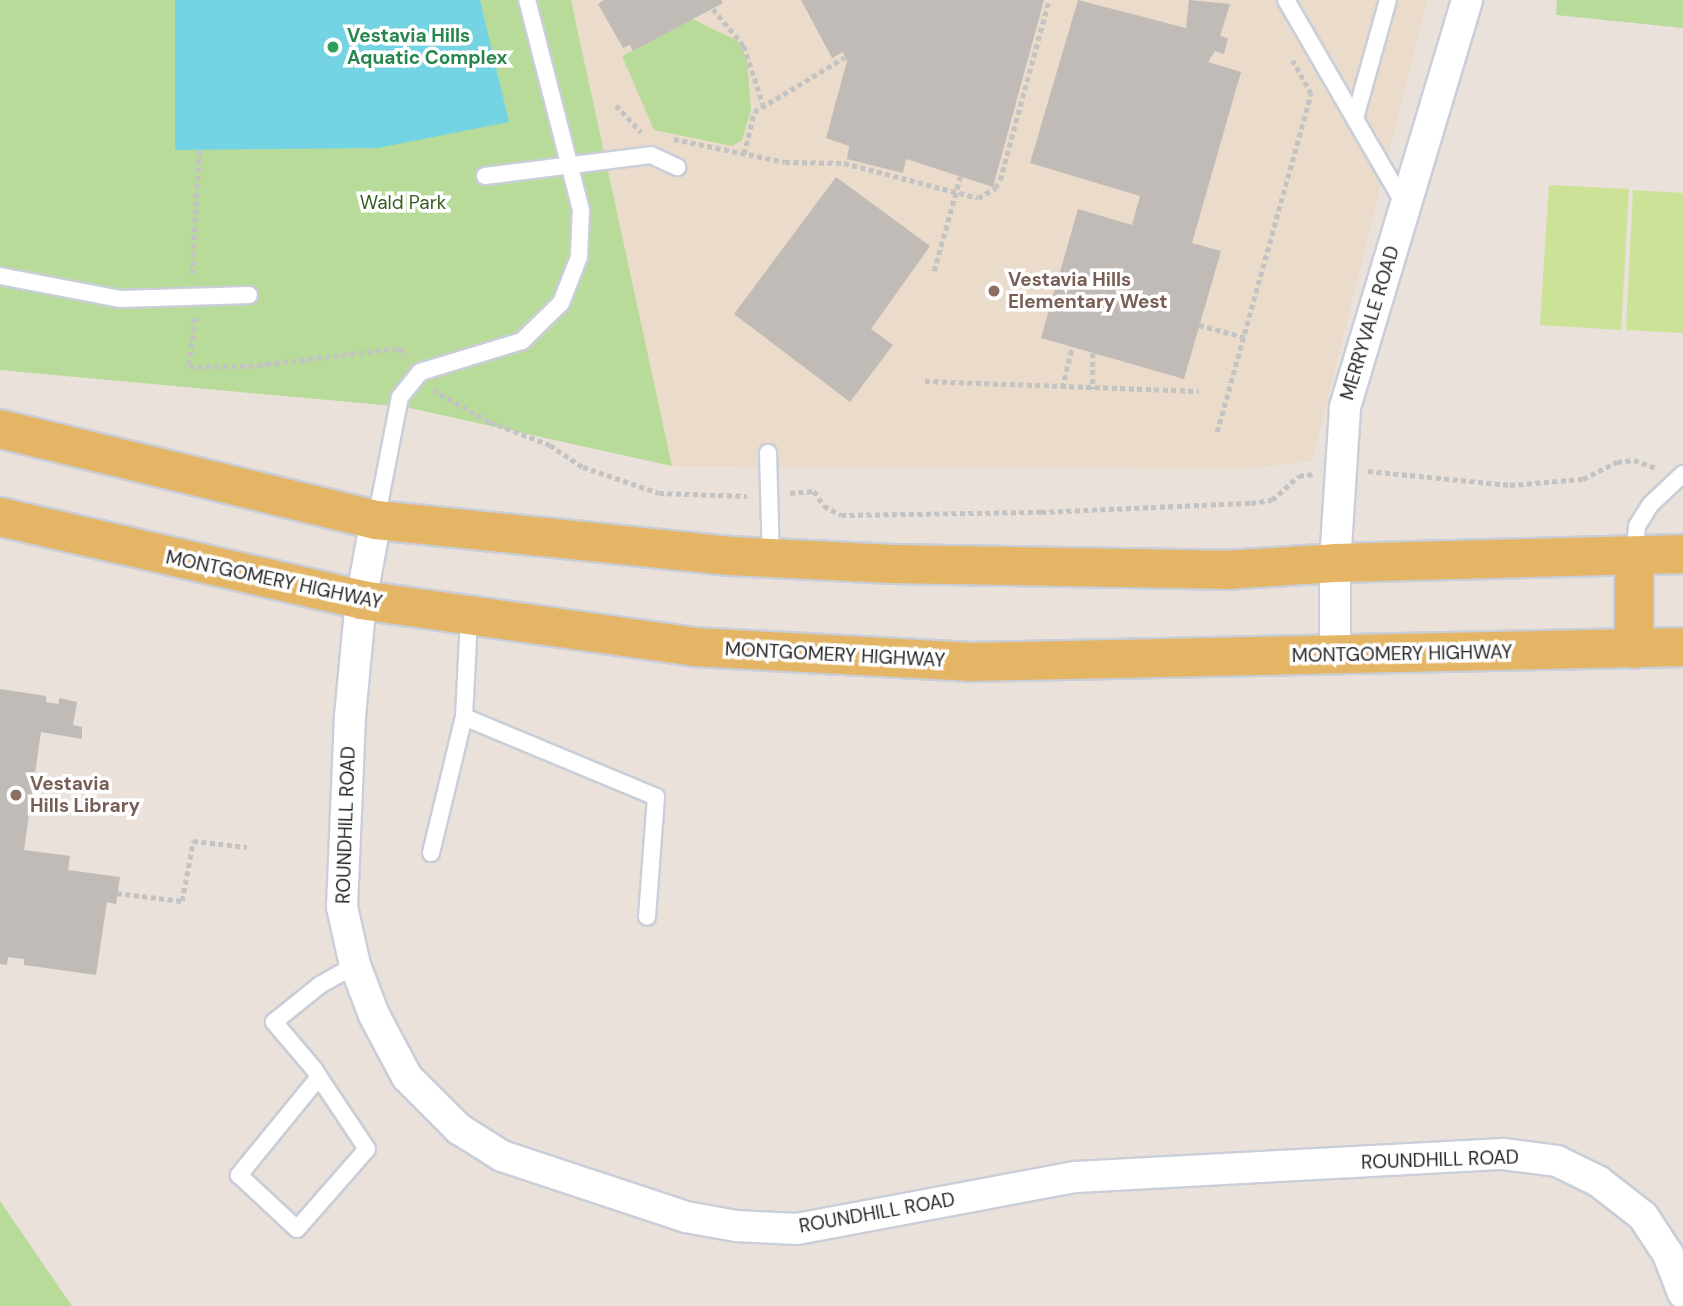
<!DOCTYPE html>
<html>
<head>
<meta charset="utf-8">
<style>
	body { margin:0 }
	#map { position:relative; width:1683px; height:1306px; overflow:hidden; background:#e9e1da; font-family:"DM Sans",sans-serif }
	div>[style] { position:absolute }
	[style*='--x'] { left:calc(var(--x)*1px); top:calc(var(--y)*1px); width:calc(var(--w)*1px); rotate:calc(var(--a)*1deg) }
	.education>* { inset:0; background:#eadbca }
	.green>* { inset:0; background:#b9db9a }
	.pitch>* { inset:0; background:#cce297 }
	.water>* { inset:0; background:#75d4e3 }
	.building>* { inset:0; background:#c1bbb7 }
	.path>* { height:4.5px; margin-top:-2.25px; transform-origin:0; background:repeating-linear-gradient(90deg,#c3c3c3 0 5px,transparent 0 8.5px) }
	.roads { filter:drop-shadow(2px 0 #c9ced8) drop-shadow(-2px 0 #c9ced8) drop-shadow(0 2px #c9ced8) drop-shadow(0 -2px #c9ced8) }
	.lane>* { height:16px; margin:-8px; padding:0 8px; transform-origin:8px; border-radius:8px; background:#fff }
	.street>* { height:30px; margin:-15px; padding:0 15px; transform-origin:15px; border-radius:15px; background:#fff }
	.primary>* { height:38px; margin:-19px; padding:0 19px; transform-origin:19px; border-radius:19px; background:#e4b564 }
	.dots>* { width:19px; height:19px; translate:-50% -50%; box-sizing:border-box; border:4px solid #fff; border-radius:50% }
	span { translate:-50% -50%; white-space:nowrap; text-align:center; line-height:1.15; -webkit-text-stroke:7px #fff; paint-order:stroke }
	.leisure-label { font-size:19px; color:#27864d; font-weight:700 }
	.left { translate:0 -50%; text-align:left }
	.park-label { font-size:19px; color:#345d1f }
	.education-label { font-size:19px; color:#785e54; font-weight:700 }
	.street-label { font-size:19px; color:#272727 }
</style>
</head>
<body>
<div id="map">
	<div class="education">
		<div style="clip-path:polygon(571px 0,1427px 0,1312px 461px,1244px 469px,672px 466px)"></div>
	</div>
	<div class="green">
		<div style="clip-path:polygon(0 0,571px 0,672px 466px,405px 407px,0 370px)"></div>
		<div style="clip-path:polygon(1557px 0,1683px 0,1683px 28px,1556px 15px)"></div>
		<div style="clip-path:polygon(692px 19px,738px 41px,747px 58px,751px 110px,742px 140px,732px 146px,654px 130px,622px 56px)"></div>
		<div style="clip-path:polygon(0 1201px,72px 1306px,0 1306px)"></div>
	</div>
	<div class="pitch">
		<div style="clip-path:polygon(1549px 185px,1629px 189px,1621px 330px,1540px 325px)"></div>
		<div style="clip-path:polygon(1633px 190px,1683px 193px,1683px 333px,1626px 330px)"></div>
	</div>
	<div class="water">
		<div style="clip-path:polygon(175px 0,480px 0,509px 122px,378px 148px,175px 150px)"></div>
	</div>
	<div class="building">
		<div style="clip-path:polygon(604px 0,721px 0,723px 3px,633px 51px,630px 45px,623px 48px,598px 4px)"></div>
		<div style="clip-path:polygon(801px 0,1044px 0,993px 187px,906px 159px,903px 173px,847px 159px,849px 146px,826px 138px,847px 61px,843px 52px,832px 58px)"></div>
		<div style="clip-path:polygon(1078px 0,1186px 28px,1189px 0,1230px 4px,1220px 36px,1228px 38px,1224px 54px,1215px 51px,1208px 62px,1241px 72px,1192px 243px,1221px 251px,1184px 379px,1041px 338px,1078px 209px,1132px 225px,1140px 196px,1030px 163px)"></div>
		<div style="clip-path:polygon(836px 177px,930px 246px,871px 329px,893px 345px,850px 402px,734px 314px)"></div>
		<div style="clip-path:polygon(0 689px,46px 696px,46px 702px,59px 704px,59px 698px,77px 702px,73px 725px,82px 727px,82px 739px,41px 732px,24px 850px,70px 856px,68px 870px,120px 877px,116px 904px,107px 902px,96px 975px,24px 965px,24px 959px,8px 957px,7px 965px,0 964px)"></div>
	</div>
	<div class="path">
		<div style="--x:713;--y:9;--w:48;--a:50"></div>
		<div style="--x:744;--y:46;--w:61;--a:71.9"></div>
		<div style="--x:616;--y:105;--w:37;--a:47"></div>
		<div style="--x:674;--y:139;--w:113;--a:11.7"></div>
		<div style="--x:785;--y:162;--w:59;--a:1"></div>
		<div style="--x:844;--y:163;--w:138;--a:14.6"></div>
		<div style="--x:978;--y:198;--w:20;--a:-30"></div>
		<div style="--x:995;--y:188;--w:9;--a:-58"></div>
		<div style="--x:1000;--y:180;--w:187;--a:-74.8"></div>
		<div style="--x:744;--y:154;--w:43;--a:-76.6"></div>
		<div style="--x:754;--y:112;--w:106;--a:-31.1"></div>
		<div style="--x:934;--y:271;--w:98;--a:-74.5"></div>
		<div style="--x:192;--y:274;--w:125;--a:-86.8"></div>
		<div style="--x:195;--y:318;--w:49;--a:97"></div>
		<div style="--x:189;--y:367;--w:60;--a:-1"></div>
		<div style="--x:249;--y:366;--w:151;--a:-6.8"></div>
		<div style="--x:399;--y:348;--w:11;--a:49"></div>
		<div style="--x:1199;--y:325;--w:47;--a:14.9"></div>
		<div style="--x:1093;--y:353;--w:36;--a:90"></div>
		<div style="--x:925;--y:381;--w:274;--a:2.1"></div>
		<div style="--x:1062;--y:388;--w:42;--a:-76.3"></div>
		<div style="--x:433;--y:390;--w:65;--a:29.3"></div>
		<div style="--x:490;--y:422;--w:64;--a:21"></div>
		<div style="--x:550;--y:445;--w:40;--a:34"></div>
		<div style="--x:583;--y:467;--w:80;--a:18.9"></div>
		<div style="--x:659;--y:493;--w:88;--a:2"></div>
		<div style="--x:1217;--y:432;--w:351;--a:-74.5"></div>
		<div style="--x:1311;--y:94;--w:38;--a:-119"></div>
		<div style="--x:1368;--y:471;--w:143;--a:5.6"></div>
		<div style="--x:1510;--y:485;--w:73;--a:-4.7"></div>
		<div style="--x:1583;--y:479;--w:38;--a:-27"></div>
		<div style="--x:1617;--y:462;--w:17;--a:-7"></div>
		<div style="--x:1634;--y:460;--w:23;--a:20"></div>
		<div style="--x:790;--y:493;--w:24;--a:-5"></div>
		<div style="--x:814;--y:491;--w:18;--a:56"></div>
		<div style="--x:824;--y:506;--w:19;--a:28"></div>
		<div style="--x:841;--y:515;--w:200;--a:-0.9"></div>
		<div style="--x:1041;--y:512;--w:210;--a:-2.5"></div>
		<div style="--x:1251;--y:503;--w:21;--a:-8"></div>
		<div style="--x:1272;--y:500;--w:36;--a:-42"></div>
		<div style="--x:1299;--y:476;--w:15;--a:-8"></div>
		<div style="--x:117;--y:893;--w:65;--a:7"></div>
		<div style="--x:182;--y:901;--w:61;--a:-79.6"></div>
		<div style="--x:193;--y:841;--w:54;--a:6.3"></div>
	</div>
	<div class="roads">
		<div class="lane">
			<div style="--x:1286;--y:0;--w:237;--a:59.9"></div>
			<div style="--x:1355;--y:118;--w:123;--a:-74.4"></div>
			<div style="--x:485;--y:176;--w:167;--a:-7.2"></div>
			<div style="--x:651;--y:155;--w:29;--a:25"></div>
			<div style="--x:0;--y:276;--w:123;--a:10.8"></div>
			<div style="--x:121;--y:299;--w:128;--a:-1.8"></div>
			<div style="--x:768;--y:453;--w:105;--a:88.4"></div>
			<div style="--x:376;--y:520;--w:125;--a:-79"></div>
			<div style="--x:400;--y:397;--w:32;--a:-51"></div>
			<div style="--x:420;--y:372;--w:107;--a:-16.9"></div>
			<div style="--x:522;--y:341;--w:54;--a:-44.3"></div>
			<div style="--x:561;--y:303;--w:49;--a:-68.6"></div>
			<div style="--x:579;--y:257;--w:47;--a:-87.6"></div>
			<div style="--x:581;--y:210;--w:217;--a:-104.4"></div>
			<div style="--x:1634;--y:555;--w:29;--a:-84"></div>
			<div style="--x:1637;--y:526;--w:26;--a:-58"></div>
			<div style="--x:1651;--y:504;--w:44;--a:-43.2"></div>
			<div style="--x:464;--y:717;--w:208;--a:22.6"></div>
			<div style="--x:656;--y:797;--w:120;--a:94.3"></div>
			<div style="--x:431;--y:853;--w:140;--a:-76.4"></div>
			<div style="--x:464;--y:717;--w:100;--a:-87.1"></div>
			<div style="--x:319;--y:1077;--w:127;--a:129.2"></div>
			<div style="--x:239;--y:1175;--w:79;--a:43"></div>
			<div style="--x:297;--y:1229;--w:106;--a:-48.8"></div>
			<div style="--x:367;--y:1149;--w:87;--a:-123.7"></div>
			<div style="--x:319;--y:1077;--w:9;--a:-122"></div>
			<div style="--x:314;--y:1069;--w:62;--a:-130.4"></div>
			<div style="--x:274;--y:1022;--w:59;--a:-38.8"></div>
			<div style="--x:320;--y:985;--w:40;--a:-29.7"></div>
		</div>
		<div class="street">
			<div style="--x:376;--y:520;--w:81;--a:100.6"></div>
			<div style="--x:361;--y:600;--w:117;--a:95.4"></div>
			<div style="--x:350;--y:716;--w:191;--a:92.4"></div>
			<div style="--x:342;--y:907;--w:59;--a:77.4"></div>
			<div style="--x:355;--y:965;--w:53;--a:69.2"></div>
			<div style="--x:374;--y:1015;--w:70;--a:62"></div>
			<div style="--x:407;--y:1077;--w:74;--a:45"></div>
			<div style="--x:459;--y:1129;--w:51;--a:32.1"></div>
			<div style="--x:502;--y:1156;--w:194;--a:18.3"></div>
			<div style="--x:686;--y:1217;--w:51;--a:10.2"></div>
			<div style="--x:736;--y:1226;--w:61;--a:2.8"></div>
			<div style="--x:797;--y:1229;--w:284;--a:-10.6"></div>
			<div style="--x:1076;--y:1177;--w:428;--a:-3.1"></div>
			<div style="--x:1503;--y:1154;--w:54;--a:7.4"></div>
			<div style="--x:1557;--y:1161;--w:46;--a:26"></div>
			<div style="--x:1598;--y:1181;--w:57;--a:37.9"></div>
			<div style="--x:1643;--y:1216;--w:45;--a:56.7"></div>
			<div style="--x:1668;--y:1254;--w:42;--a:69"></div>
			<div style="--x:1335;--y:656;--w:93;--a:-90"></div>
			<div style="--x:1335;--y:563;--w:156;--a:-86.3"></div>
			<div style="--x:1345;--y:407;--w:425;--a:-73.3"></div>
		</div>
		<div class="primary">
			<div style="--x:0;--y:429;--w:387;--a:13.6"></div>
			<div style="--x:376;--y:520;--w:356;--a:5.8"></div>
			<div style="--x:730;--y:556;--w:163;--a:2.8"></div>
			<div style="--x:893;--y:564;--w:332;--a:1"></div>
			<div style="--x:1225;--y:570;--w:110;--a:-3.6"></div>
			<div style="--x:1335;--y:563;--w:348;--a:-1.5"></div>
			<div style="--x:0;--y:517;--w:370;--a:12.9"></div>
			<div style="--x:361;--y:600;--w:337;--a:8"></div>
			<div style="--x:695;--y:647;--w:274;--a:3.1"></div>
			<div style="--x:969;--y:662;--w:714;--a:-1.2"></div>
			<div style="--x:1634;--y:649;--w:93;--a:-90"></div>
		</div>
	</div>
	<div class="dots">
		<div style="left:333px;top:47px;background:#2e9e5b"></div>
		<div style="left:994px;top:291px;background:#8d6e63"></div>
		<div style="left:16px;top:795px;background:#8d6e63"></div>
	</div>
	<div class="leisure-label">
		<span class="left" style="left:347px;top:47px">Vestavia Hills<br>Aquatic Complex</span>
	</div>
	<div class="park-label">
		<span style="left:403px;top:203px">Wald Park</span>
	</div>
	<div class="education-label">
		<span class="left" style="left:1008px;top:291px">Vestavia Hills<br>Elementary West</span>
		<span class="left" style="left:30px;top:795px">Vestavia<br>Hills Library</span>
	</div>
	<div class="street-label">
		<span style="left:1370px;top:323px;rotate:-73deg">MERRYVALE ROAD</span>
		<span style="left:274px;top:580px;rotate:12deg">MONTGOMERY HIGHWAY</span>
		<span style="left:1402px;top:654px;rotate:-1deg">MONTGOMERY HIGHWAY</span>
		<span style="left:835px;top:655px;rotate:3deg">MONTGOMERY HIGHWAY</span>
		<span style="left:346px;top:825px;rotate:-88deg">ROUNDHILL ROAD</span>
		<span style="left:1440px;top:1160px;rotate:-2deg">ROUNDHILL ROAD</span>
		<span style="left:877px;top:1213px;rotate:-10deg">ROUNDHILL ROAD</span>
	</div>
</div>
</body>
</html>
